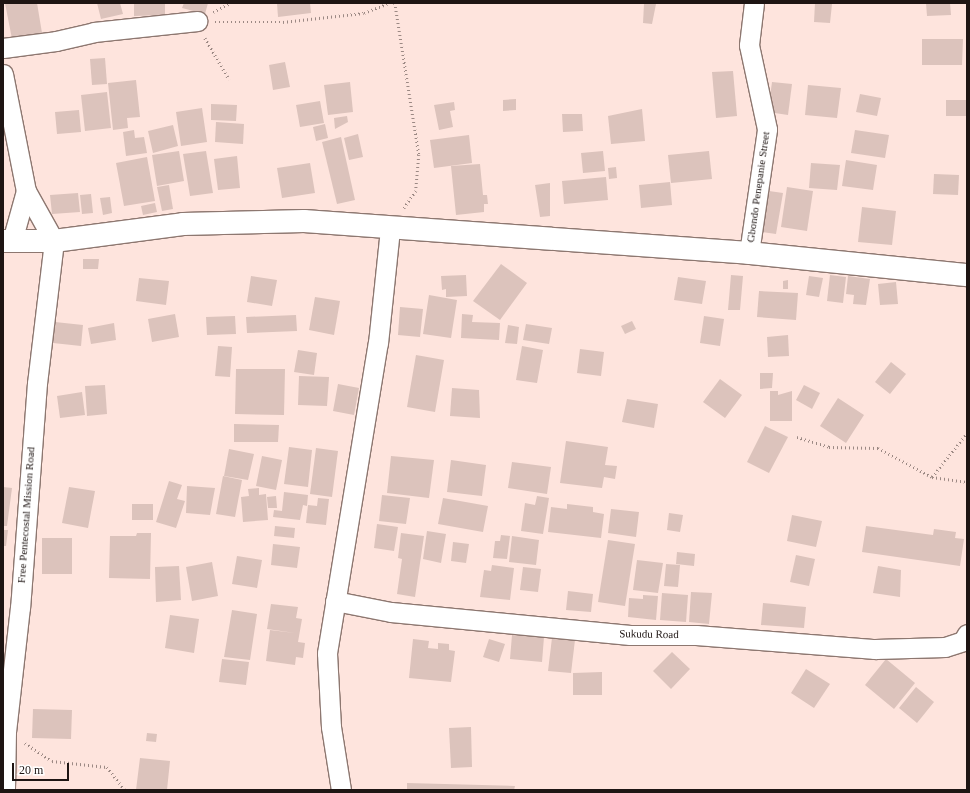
<!DOCTYPE html>
<html>
<head>
<meta charset="utf-8">
<style>
	body { margin:0 }
	#map { position:relative; width:970px; height:793px; overflow:hidden; background:#fee4dd; font-family:Georgia,serif }
	div>[style] { position:absolute }
	[style*='--x'] { left:calc(var(--x)*1px); top:calc(var(--y)*1px); width:calc(var(--w)*1px); rotate:calc(var(--a)*1deg) }
	.building>* { inset:0; background:#dcc3bc }
	.path>* { height:2.5px; margin-top:-1.25px; transform-origin:0; background:repeating-linear-gradient(90deg,#9c8984 0 1px,transparent 0 4px) }
	.roads { filter:drop-shadow(1px 0 #8d7770) drop-shadow(-1px 0 #8d7770) drop-shadow(0 1px #8d7770) drop-shadow(0 -1px #8d7770) }
	.minor>* { height:19px; margin:-9.5px; padding:0 9.5px; transform-origin:9.5px; border-radius:9.5px; background:#fff }
	.major>* { height:22px; margin:-11px; padding:0 11px; transform-origin:11px; border-radius:11px; background:#fff }
	span { translate:-50% -50%; white-space:nowrap; text-align:center; line-height:1.15; -webkit-text-stroke:3px #fff; paint-order:stroke }
	.street-label { font-size:11px; color:#1e1513 }
	.frame { position:absolute; inset:0; border:4px solid #1e1513; pointer-events:none }
	.scale { position:absolute; left:12px; top:763px; width:57px; height:18px; box-sizing:border-box; border:2px solid #1e1513; border-top:0; padding-left:5px; font-size:12px; line-height:14px; white-space:nowrap; color:#1e1513; -webkit-text-stroke:3px #fff; paint-order:stroke }
</style>
</head>
<body>
<div id="map">
	<div class="building">
		<div style="clip-path:polygon(5px 3px,37px 3px,42px 33px,12px 39px)"></div>
		<div style="clip-path:polygon(97px 3px,120px 3px,123px 14px,101px 19px)"></div>
		<div style="clip-path:polygon(134px 3px,165px 3px,165px 15px,134px 16px)"></div>
		<div style="clip-path:polygon(184px 3px,208px 3px,205px 14px,182px 8px)"></div>
		<div style="clip-path:polygon(277px 3px,310px 3px,311px 13px,278px 17px)"></div>
		<div style="clip-path:polygon(815px 3px,832px 4px,830px 23px,814px 22px)"></div>
		<div style="clip-path:polygon(926px 3px,950px 3px,951px 15px,927px 16px)"></div>
		<div style="clip-path:polygon(644px 4px,656px 4px,652px 24px,643px 23px)"></div>
		<div style="clip-path:polygon(922px 39px,963px 39px,962px 65px,922px 65px)"></div>
		<div style="clip-path:polygon(105px 58px,107px 84px,92px 85px,90px 59px)"></div>
		<div style="clip-path:polygon(285px 62px,290px 87px,273px 90px,269px 65px)"></div>
		<div style="clip-path:polygon(733px 71px,737px 116px,716px 118px,712px 72px)"></div>
		<div style="clip-path:polygon(136px 80px,140px 117px,127px 118px,128px 128px,113px 130px,108px 83px)"></div>
		<div style="clip-path:polygon(350px 82px,353px 112px,328px 115px,324px 85px)"></div>
		<div style="clip-path:polygon(772px 82px,792px 84px,788px 115px,768px 112px)"></div>
		<div style="clip-path:polygon(808px 85px,841px 88px,837px 118px,805px 115px)"></div>
		<div style="clip-path:polygon(107px 92px,111px 128px,85px 131px,81px 95px)"></div>
		<div style="clip-path:polygon(860px 94px,881px 98px,877px 116px,856px 112px)"></div>
		<div style="clip-path:polygon(516px 99px,516px 110px,503px 111px,503px 100px)"></div>
		<div style="clip-path:polygon(946px 100px,967px 100px,967px 116px,946px 116px)"></div>
		<div style="clip-path:polygon(320px 101px,324px 123px,300px 127px,296px 105px)"></div>
		<div style="clip-path:polygon(454px 102px,455px 110px,450px 111px,453px 127px,439px 130px,434px 105px)"></div>
		<div style="clip-path:polygon(211px 104px,237px 105px,236px 121px,211px 120px)"></div>
		<div style="clip-path:polygon(202px 108px,207px 142px,181px 146px,176px 112px)"></div>
		<div style="clip-path:polygon(642px 109px,645px 141px,611px 144px,608px 116px)"></div>
		<div style="clip-path:polygon(79px 110px,81px 132px,57px 134px,55px 112px)"></div>
		<div style="clip-path:polygon(562px 114px,582px 114px,583px 131px,563px 132px)"></div>
		<div style="clip-path:polygon(347px 116px,348px 122px,335px 129px,334px 118px)"></div>
		<div style="clip-path:polygon(216px 122px,244px 124px,243px 144px,215px 142px)"></div>
		<div style="clip-path:polygon(325px 124px,328px 138px,316px 141px,313px 127px)"></div>
		<div style="clip-path:polygon(173px 125px,178px 146px,153px 153px,148px 131px)"></div>
		<div style="clip-path:polygon(134px 130px,135px 138px,144px 137px,147px 153px,126px 156px,123px 132px)"></div>
		<div style="clip-path:polygon(855px 130px,889px 135px,885px 158px,851px 153px)"></div>
		<div style="clip-path:polygon(358px 134px,363px 157px,349px 160px,344px 138px)"></div>
		<div style="clip-path:polygon(469px 135px,472px 163px,434px 168px,430px 140px)"></div>
		<div style="clip-path:polygon(341px 137px,355px 200px,337px 204px,322px 142px)"></div>
		<div style="clip-path:polygon(179px 151px,184px 181px,157px 186px,152px 155px)"></div>
		<div style="clip-path:polygon(206px 151px,213px 193px,190px 196px,183px 154px)"></div>
		<div style="clip-path:polygon(603px 151px,605px 171px,583px 173px,581px 153px)"></div>
		<div style="clip-path:polygon(709px 151px,712px 179px,671px 183px,668px 155px)"></div>
		<div style="clip-path:polygon(237px 156px,240px 188px,218px 190px,214px 159px)"></div>
		<div style="clip-path:polygon(147px 157px,155px 201px,124px 206px,116px 163px)"></div>
		<div style="clip-path:polygon(846px 160px,877px 165px,873px 190px,842px 186px)"></div>
		<div style="clip-path:polygon(310px 163px,315px 193px,282px 198px,277px 168px)"></div>
		<div style="clip-path:polygon(811px 163px,840px 165px,837px 190px,809px 188px)"></div>
		<div style="clip-path:polygon(480px 164px,483px 195px,487px 195px,488px 204px,484px 204px,484px 212px,456px 215px,451px 166px)"></div>
		<div style="clip-path:polygon(616px 167px,617px 178px,609px 179px,608px 168px)"></div>
		<div style="clip-path:polygon(934px 174px,959px 175px,958px 195px,933px 194px)"></div>
		<div style="clip-path:polygon(606px 177px,608px 200px,564px 204px,562px 181px)"></div>
		<div style="clip-path:polygon(670px 182px,672px 205px,641px 208px,639px 185px)"></div>
		<div style="clip-path:polygon(550px 183px,550px 216px,540px 217px,535px 185px)"></div>
		<div style="clip-path:polygon(169px 185px,173px 209px,162px 211px,157px 187px)"></div>
		<div style="clip-path:polygon(787px 187px,813px 191px,807px 231px,781px 227px)"></div>
		<div style="clip-path:polygon(769px 191px,783px 193px,776px 234px,762px 232px)"></div>
		<div style="clip-path:polygon(78px 193px,80px 212px,52px 214px,50px 195px)"></div>
		<div style="clip-path:polygon(91px 194px,93px 213px,82px 214px,80px 195px)"></div>
		<div style="clip-path:polygon(110px 197px,112px 213px,103px 215px,100px 198px)"></div>
		<div style="clip-path:polygon(155px 203px,157px 212px,143px 215px,141px 206px)"></div>
		<div style="clip-path:polygon(862px 207px,896px 211px,892px 245px,858px 242px)"></div>
		<div style="clip-path:polygon(83px 259px,99px 259px,98px 269px,83px 269px)"></div>
		<div style="clip-path:polygon(501px 264px,527px 283px,500px 320px,473px 301px)"></div>
		<div style="clip-path:polygon(466px 275px,467px 296px,446px 297px,446px 289px,442px 290px,441px 276px)"></div>
		<div style="clip-path:polygon(731px 275px,743px 276px,740px 310px,728px 310px)"></div>
		<div style="clip-path:polygon(830px 275px,846px 277px,843px 303px,827px 301px)"></div>
		<div style="clip-path:polygon(251px 276px,277px 280px,272px 306px,247px 302px)"></div>
		<div style="clip-path:polygon(809px 276px,823px 278px,819px 297px,806px 295px)"></div>
		<div style="clip-path:polygon(848px 276px,870px 279px,866px 305px,853px 304px,854px 295px,846px 294px)"></div>
		<div style="clip-path:polygon(678px 277px,706px 281px,702px 304px,674px 300px)"></div>
		<div style="clip-path:polygon(139px 278px,169px 281px,166px 305px,136px 301px)"></div>
		<div style="clip-path:polygon(788px 280px,788px 289px,783px 289px,783px 281px)"></div>
		<div style="clip-path:polygon(896px 282px,898px 304px,880px 305px,878px 284px)"></div>
		<div style="clip-path:polygon(759px 291px,798px 293px,796px 320px,757px 317px)"></div>
		<div style="clip-path:polygon(429px 295px,457px 300px,451px 338px,423px 334px)"></div>
		<div style="clip-path:polygon(315px 297px,340px 301px,334px 335px,309px 330px)"></div>
		<div style="clip-path:polygon(400px 307px,423px 309px,420px 337px,398px 335px)"></div>
		<div style="clip-path:polygon(175px 314px,179px 337px,152px 342px,148px 319px)"></div>
		<div style="clip-path:polygon(462px 314px,473px 315px,472px 322px,500px 323px,499px 340px,461px 338px)"></div>
		<div style="clip-path:polygon(296px 315px,297px 331px,247px 333px,246px 317px)"></div>
		<div style="clip-path:polygon(235px 316px,236px 334px,207px 335px,206px 317px)"></div>
		<div style="clip-path:polygon(704px 316px,724px 319px,720px 346px,700px 343px)"></div>
		<div style="clip-path:polygon(632px 321px,636px 329px,625px 334px,621px 326px)"></div>
		<div style="clip-path:polygon(55px 322px,83px 325px,81px 346px,53px 343px)"></div>
		<div style="clip-path:polygon(114px 323px,116px 340px,91px 344px,88px 328px)"></div>
		<div style="clip-path:polygon(526px 324px,552px 328px,549px 344px,523px 340px)"></div>
		<div style="clip-path:polygon(508px 325px,519px 327px,517px 344px,505px 343px)"></div>
		<div style="clip-path:polygon(788px 335px,789px 356px,768px 357px,767px 337px)"></div>
		<div style="clip-path:polygon(218px 346px,232px 347px,230px 377px,215px 376px)"></div>
		<div style="clip-path:polygon(522px 346px,543px 350px,537px 383px,516px 380px)"></div>
		<div style="clip-path:polygon(580px 349px,604px 352px,601px 376px,577px 373px)"></div>
		<div style="clip-path:polygon(298px 350px,317px 353px,314px 375px,294px 372px)"></div>
		<div style="clip-path:polygon(416px 355px,444px 360px,435px 412px,407px 407px)"></div>
		<div style="clip-path:polygon(891px 362px,906px 374px,890px 394px,875px 382px)"></div>
		<div style="clip-path:polygon(236px 369px,285px 369px,284px 415px,235px 414px)"></div>
		<div style="clip-path:polygon(760px 373px,773px 373px,772px 388px,760px 389px)"></div>
		<div style="clip-path:polygon(299px 376px,329px 377px,327px 406px,298px 405px)"></div>
		<div style="clip-path:polygon(720px 379px,742px 395px,725px 418px,703px 402px)"></div>
		<div style="clip-path:polygon(338px 384px,359px 388px,354px 415px,333px 411px)"></div>
		<div style="clip-path:polygon(105px 385px,107px 414px,87px 416px,85px 386px)"></div>
		<div style="clip-path:polygon(804px 385px,820px 393px,812px 409px,796px 400px)"></div>
		<div style="clip-path:polygon(452px 388px,479px 390px,480px 418px,450px 416px)"></div>
		<div style="clip-path:polygon(770px 391px,778px 391px,778px 395px,792px 391px,792px 421px,770px 421px)"></div>
		<div style="clip-path:polygon(82px 392px,85px 415px,60px 418px,57px 396px)"></div>
		<div style="clip-path:polygon(838px 398px,864px 415px,846px 443px,820px 426px)"></div>
		<div style="clip-path:polygon(627px 399px,658px 404px,654px 428px,622px 422px)"></div>
		<div style="clip-path:polygon(234px 424px,279px 425px,278px 442px,234px 442px)"></div>
		<div style="clip-path:polygon(765px 426px,788px 437px,769px 473px,747px 462px)"></div>
		<div style="clip-path:polygon(566px 441px,608px 447px,605px 465px,617px 466px,615px 479px,604px 477px,602px 488px,560px 483px)"></div>
		<div style="clip-path:polygon(289px 447px,312px 450px,308px 487px,284px 484px)"></div>
		<div style="clip-path:polygon(316px 448px,338px 451px,332px 497px,310px 494px)"></div>
		<div style="clip-path:polygon(229px 449px,254px 454px,248px 480px,224px 476px)"></div>
		<div style="clip-path:polygon(262px 456px,282px 460px,276px 490px,256px 486px)"></div>
		<div style="clip-path:polygon(391px 456px,434px 460px,429px 498px,387px 493px)"></div>
		<div style="clip-path:polygon(451px 460px,486px 465px,482px 496px,447px 492px)"></div>
		<div style="clip-path:polygon(512px 462px,551px 467px,547px 494px,508px 488px)"></div>
		<div style="clip-path:polygon(223px 476px,242px 480px,235px 517px,216px 514px)"></div>
		<div style="clip-path:polygon(169px 481px,182px 485px,177px 499px,185px 501px,176px 528px,156px 522px)"></div>
		<div style="clip-path:polygon(187px 486px,215px 488px,210px 515px,186px 513px)"></div>
		<div style="clip-path:polygon(3px 487px,12px 488px,7px 526px,3px 526px)"></div>
		<div style="clip-path:polygon(69px 487px,95px 491px,88px 528px,62px 523px)"></div>
		<div style="clip-path:polygon(259px 488px,259px 495px,266px 494px,268px 520px,243px 522px,241px 497px,249px 496px,248px 489px)"></div>
		<div style="clip-path:polygon(284px 492px,308px 495px,307px 506px,303px 505px,300px 520px,273px 517px,274px 510px,282px 511px)"></div>
		<div style="clip-path:polygon(382px 495px,410px 498px,406px 524px,379px 521px)"></div>
		<div style="clip-path:polygon(276px 496px,277px 508px,268px 508px,267px 497px)"></div>
		<div style="clip-path:polygon(537px 496px,549px 498px,543px 534px,521px 531px,525px 503px,535px 505px)"></div>
		<div style="clip-path:polygon(318px 498px,329px 499px,326px 525px,306px 523px,308px 505px,317px 506px)"></div>
		<div style="clip-path:polygon(443px 498px,488px 506px,483px 532px,438px 524px)"></div>
		<div style="clip-path:polygon(132px 504px,153px 504px,153px 520px,132px 520px)"></div>
		<div style="clip-path:polygon(567px 504px,593px 507px,593px 512px,604px 514px,601px 538px,548px 532px,551px 507px,567px 509px)"></div>
		<div style="clip-path:polygon(611px 509px,639px 512px,636px 537px,608px 533px)"></div>
		<div style="clip-path:polygon(669px 513px,683px 515px,680px 532px,667px 530px)"></div>
		<div style="clip-path:polygon(792px 515px,822px 521px,816px 547px,787px 541px)"></div>
		<div style="clip-path:polygon(377px 524px,398px 527px,394px 551px,374px 548px)"></div>
		<div style="clip-path:polygon(275px 526px,295px 528px,294px 538px,274px 536px)"></div>
		<div style="clip-path:polygon(866px 526px,933px 535px,934px 529px,956px 532px,955px 538px,964px 539px,960px 566px,862px 552px)"></div>
		<div style="clip-path:polygon(3px 530px,8px 530px,6px 546px,3px 546px)"></div>
		<div style="clip-path:polygon(427px 531px,446px 534px,441px 563px,423px 559px)"></div>
		<div style="clip-path:polygon(137px 533px,151px 533px,150px 579px,109px 578px,110px 536px,136px 536px)"></div>
		<div style="clip-path:polygon(401px 533px,424px 536px,415px 597px,397px 594px,402px 559px,398px 558px)"></div>
		<div style="clip-path:polygon(501px 535px,510px 536px,507px 559px,493px 558px,495px 541px,500px 541px)"></div>
		<div style="clip-path:polygon(512px 536px,539px 540px,536px 565px,509px 562px)"></div>
		<div style="clip-path:polygon(42px 538px,72px 538px,72px 574px,42px 574px)"></div>
		<div style="clip-path:polygon(608px 540px,635px 544px,625px 606px,598px 602px)"></div>
		<div style="clip-path:polygon(453px 542px,469px 544px,466px 563px,451px 561px)"></div>
		<div style="clip-path:polygon(273px 544px,300px 547px,297px 568px,271px 565px)"></div>
		<div style="clip-path:polygon(677px 552px,695px 554px,694px 566px,676px 564px)"></div>
		<div style="clip-path:polygon(796px 555px,815px 559px,809px 586px,790px 582px)"></div>
		<div style="clip-path:polygon(237px 556px,262px 560px,257px 588px,232px 584px)"></div>
		<div style="clip-path:polygon(637px 560px,663px 563px,658px 593px,633px 590px)"></div>
		<div style="clip-path:polygon(212px 562px,218px 596px,192px 601px,186px 567px)"></div>
		<div style="clip-path:polygon(666px 564px,680px 565px,678px 587px,664px 586px)"></div>
		<div style="clip-path:polygon(492px 565px,514px 568px,510px 600px,480px 597px,484px 570px,491px 571px)"></div>
		<div style="clip-path:polygon(179px 566px,181px 600px,156px 602px,155px 567px)"></div>
		<div style="clip-path:polygon(878px 566px,901px 570px,900px 597px,873px 593px)"></div>
		<div style="clip-path:polygon(523px 567px,541px 569px,538px 592px,520px 590px)"></div>
		<div style="clip-path:polygon(568px 591px,593px 594px,591px 612px,566px 610px)"></div>
		<div style="clip-path:polygon(691px 592px,712px 593px,709px 624px,689px 622px)"></div>
		<div style="clip-path:polygon(662px 593px,688px 595px,686px 622px,660px 620px)"></div>
		<div style="clip-path:polygon(643px 595px,658px 596px,656px 620px,628px 617px,629px 598px,643px 599px)"></div>
		<div style="clip-path:polygon(763px 603px,806px 607px,804px 628px,761px 625px)"></div>
		<div style="clip-path:polygon(271px 604px,298px 607px,296px 618px,302px 619px,298px 642px,305px 643px,303px 658px,296px 657px,295px 665px,266px 661px,270px 630px,295px 633px,267px 629px)"></div>
		<div style="clip-path:polygon(232px 610px,257px 614px,250px 660px,224px 657px)"></div>
		<div style="clip-path:polygon(170px 615px,199px 619px,194px 653px,165px 648px)"></div>
		<div style="clip-path:polygon(512px 635px,544px 637px,542px 662px,510px 659px)"></div>
		<div style="clip-path:polygon(552px 638px,575px 640px,571px 673px,548px 671px)"></div>
		<div style="clip-path:polygon(413px 639px,429px 641px,428px 648px,438px 649px,438px 643px,449px 644px,449px 650px,455px 651px,451px 682px,409px 678px)"></div>
		<div style="clip-path:polygon(489px 639px,505px 644px,499px 662px,483px 657px)"></div>
		<div style="clip-path:polygon(672px 652px,690px 669px,671px 689px,653px 671px)"></div>
		<div style="clip-path:polygon(222px 659px,249px 662px,246px 685px,219px 682px)"></div>
		<div style="clip-path:polygon(886px 659px,915px 683px,894px 709px,865px 685px)"></div>
		<div style="clip-path:polygon(806px 669px,830px 684px,814px 708px,791px 693px)"></div>
		<div style="clip-path:polygon(602px 672px,602px 695px,573px 695px,573px 673px)"></div>
		<div style="clip-path:polygon(916px 687px,934px 702px,917px 723px,899px 708px)"></div>
		<div style="clip-path:polygon(33px 709px,72px 710px,71px 739px,32px 738px)"></div>
		<div style="clip-path:polygon(471px 727px,472px 767px,451px 768px,449px 728px)"></div>
		<div style="clip-path:polygon(147px 733px,157px 734px,156px 742px,146px 741px)"></div>
		<div style="clip-path:polygon(140px 758px,170px 761px,167px 790px,136px 790px)"></div>
		<div style="clip-path:polygon(407px 783px,515px 786px,514px 790px,407px 790px)"></div>
	</div>
	<div class="path">
		<div style="--x:395;--y:3;--w:154;--a:81"></div>
		<div style="--x:419;--y:155;--w:36;--a:95"></div>
		<div style="--x:416;--y:191;--w:21;--a:125"></div>
		<div style="--x:213;--y:12;--w:19;--a:-28"></div>
		<div style="--x:215;--y:22;--w:68;--a:0"></div>
		<div style="--x:283;--y:22;--w:81;--a:-6.3"></div>
		<div style="--x:364;--y:13;--w:27;--a:-22"></div>
		<div style="--x:205;--y:38;--w:48;--a:59.7"></div>
		<div style="--x:797;--y:437;--w:34;--a:17"></div>
		<div style="--x:829;--y:447;--w:49;--a:1.2"></div>
		<div style="--x:878;--y:448;--w:61;--a:28.2"></div>
		<div style="--x:932;--y:477;--w:35;--a:8"></div>
		<div style="--x:932;--y:477;--w:56;--a:-51.5"></div>
		<div style="--x:25;--y:743;--w:32;--a:34"></div>
		<div style="--x:52;--y:761;--w:55;--a:6.2"></div>
		<div style="--x:107;--y:767;--w:29;--a:52"></div>
	</div>
	<div class="roads">
		<div class="minor">
			<div style="--x:3;--y:48;--w:53;--a:-7.5"></div>
			<div style="--x:56;--y:41;--w:39;--a:-13"></div>
			<div style="--x:94;--y:32;--w:104;--a:-6.1"></div>
			<div style="--x:3;--y:74;--w:119;--a:78.9"></div>
			<div style="--x:26;--y:191;--w:57;--a:60.8"></div>
			<div style="--x:54;--y:241;--w:143;--a:96.8"></div>
			<div style="--x:37;--y:383;--w:225;--a:94.3"></div>
			<div style="--x:20;--y:607;--w:125;--a:96.4"></div>
			<div style="--x:6;--y:731;--w:59;--a:91"></div>
			<div style="--x:12;--y:241;--w:52;--a:-74.4"></div>
			<div style="--x:749;--y:253;--w:125;--a:-81.7"></div>
			<div style="--x:767;--y:129;--w:86;--a:-102.1"></div>
			<div style="--x:749;--y:45;--w:42;--a:-83.2"></div>
			<div style="--x:335;--y:601;--w:57;--a:11.1"></div>
			<div style="--x:391;--y:612;--w:240;--a:5.5"></div>
			<div style="--x:630;--y:635;--w:66;--a:0"></div>
			<div style="--x:696;--y:635;--w:180;--a:4.5"></div>
			<div style="--x:875;--y:649;--w:70;--a:-1.6"></div>
			<div style="--x:945;--y:647;--w:19;--a:-18"></div>
			<div style="--x:963;--y:641;--w:8;--a:-60"></div>
			<div style="--x:341;--y:790;--w:64;--a:-99"></div>
			<div style="--x:331;--y:727;--w:74;--a:-93.1"></div>
			<div style="--x:327;--y:653;--w:314;--a:-80.7"></div>
			<div style="--x:378;--y:343;--w:116;--a:-84"></div>
		</div>
		<div class="major">
			<div style="--x:3;--y:241;--w:51;--a:0"></div>
			<div style="--x:54;--y:241;--w:130;--a:-7.5"></div>
			<div style="--x:183;--y:224;--w:121;--a:-1.4"></div>
			<div style="--x:304;--y:221;--w:446;--a:4.1"></div>
			<div style="--x:749;--y:253;--w:219;--a:5.8"></div>
		</div>
	</div>
	<div class="street-label">
		<span style="left:758px;top:187px;rotate:-82deg">Gbondo Penepanie Street</span>
		<span style="left:26px;top:515px;rotate:-86deg">Free Pentecostal Mission Road</span>
		<span style="left:649px;top:634px;rotate:1deg">Sukudu Road</span>
	</div>
	<div class="frame"></div>
	<div class="scale">20 m</div>
</div>
</body>
</html>
